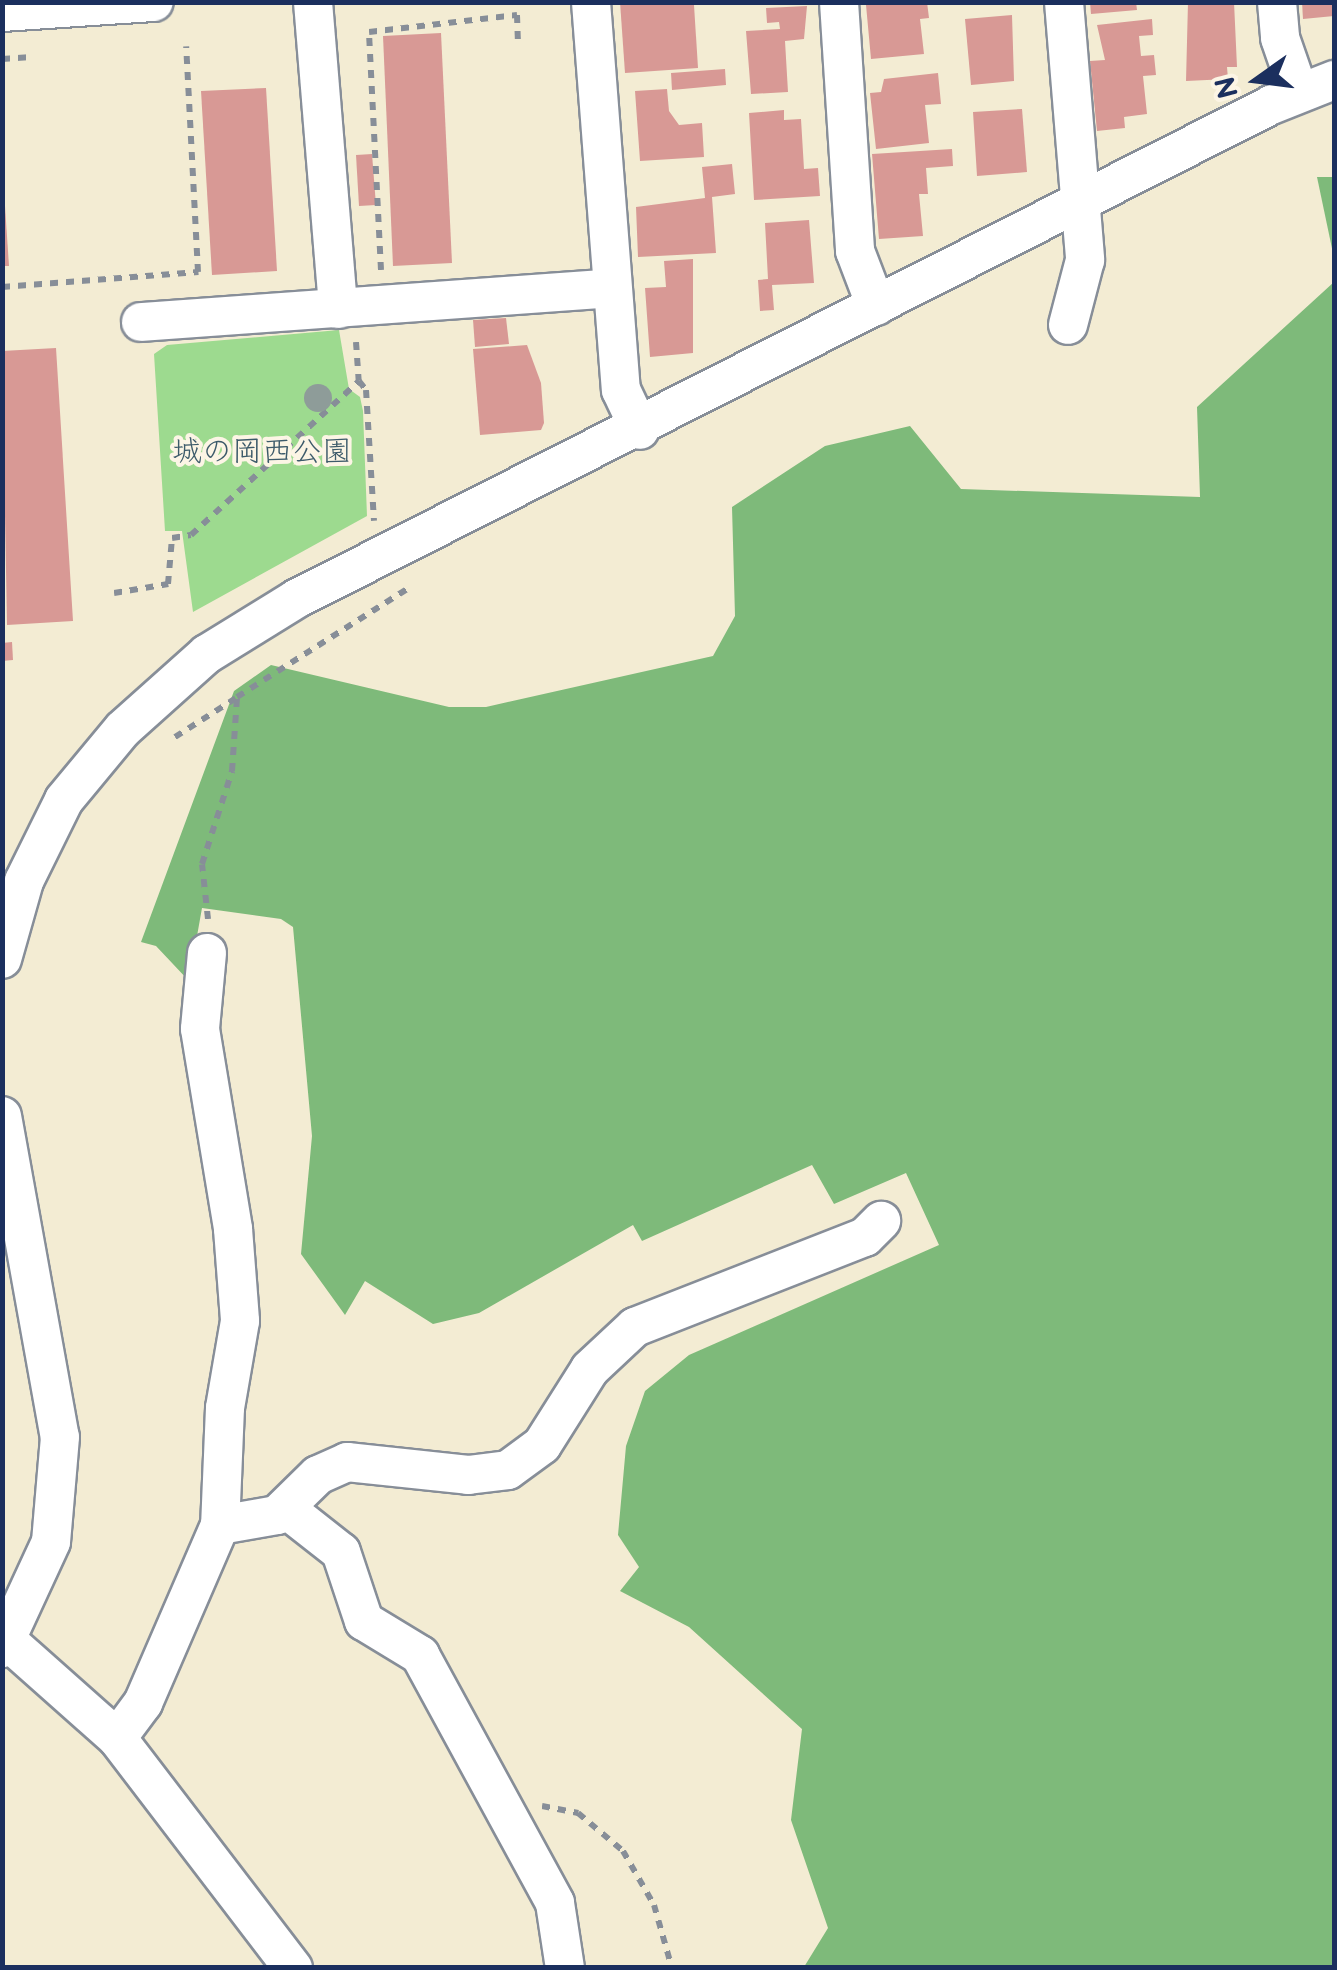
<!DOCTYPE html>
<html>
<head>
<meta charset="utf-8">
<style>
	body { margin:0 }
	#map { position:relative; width:1337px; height:1970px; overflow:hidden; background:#f3ecd3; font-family:"Balsamiq Sans","Klee One",sans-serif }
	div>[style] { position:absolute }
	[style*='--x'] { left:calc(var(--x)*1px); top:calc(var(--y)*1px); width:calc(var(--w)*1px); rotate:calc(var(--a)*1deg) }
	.green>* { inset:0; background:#9dda8f }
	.forest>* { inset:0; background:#7eba7a }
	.building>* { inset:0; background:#d89995 }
	.path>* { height:6px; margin-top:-3px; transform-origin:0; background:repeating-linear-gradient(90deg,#878e98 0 8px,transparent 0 16px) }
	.roads { filter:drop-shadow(2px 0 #878e98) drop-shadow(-2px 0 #878e98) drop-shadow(0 2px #878e98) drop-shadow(0 -2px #878e98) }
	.minor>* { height:38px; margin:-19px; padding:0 19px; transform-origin:19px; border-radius:19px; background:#fff }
	.trees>* { width:28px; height:28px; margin:-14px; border-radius:50%; background:#8e9c99 }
	span { translate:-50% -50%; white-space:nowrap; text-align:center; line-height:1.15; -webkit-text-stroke:8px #fcf5e5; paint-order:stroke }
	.park-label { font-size:30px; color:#3c5a6a }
	.frame { position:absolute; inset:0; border:5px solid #1b2f5e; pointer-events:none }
	.north { position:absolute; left:1207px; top:30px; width:100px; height:100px; -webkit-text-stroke:8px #fcf5e5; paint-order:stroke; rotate:256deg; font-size:28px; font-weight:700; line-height:40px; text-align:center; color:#1b2f5e }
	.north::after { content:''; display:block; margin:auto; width:35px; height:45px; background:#1b2f5e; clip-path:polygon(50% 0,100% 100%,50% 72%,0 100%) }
</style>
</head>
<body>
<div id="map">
	<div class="green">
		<div style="clip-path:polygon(339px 330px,349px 389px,360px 397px,363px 411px,367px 516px,193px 612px,182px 531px,165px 531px,154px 354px,167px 345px)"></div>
	</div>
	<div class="forest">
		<div style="clip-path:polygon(1317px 177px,1334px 177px,1334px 258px)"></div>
		<div style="clip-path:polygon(1334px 282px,1334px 1967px,804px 1967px,828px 1928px,791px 1820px,802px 1729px,689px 1627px,620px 1591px,639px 1567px,618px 1535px,626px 1446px,645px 1391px,689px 1355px,939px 1245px,906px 1173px,834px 1204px,812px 1165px,642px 1241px,633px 1225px,479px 1313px,433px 1324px,365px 1281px,345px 1315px,301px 1254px,312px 1136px,293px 927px,281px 919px,202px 908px,189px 981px,156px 946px,141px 942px,234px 691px,271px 665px,449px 707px,486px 707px,713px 656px,735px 616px,732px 507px,825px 446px,910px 426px,961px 489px,1200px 497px,1197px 407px)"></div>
	</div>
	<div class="building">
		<div style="clip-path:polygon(620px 2px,694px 5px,698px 68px,625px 73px)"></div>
		<div style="clip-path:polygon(927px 2px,929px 18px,920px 19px,924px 54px,871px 59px,866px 5px)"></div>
		<div style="clip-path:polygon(1090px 2px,1136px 2px,1137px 10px,1091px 14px)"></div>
		<div style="clip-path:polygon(1188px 2px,1234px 2px,1237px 67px,1227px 67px,1228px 79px,1186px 81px)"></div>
		<div style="clip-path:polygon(1302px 2px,1334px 2px,1334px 16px,1303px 19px)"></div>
		<div style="clip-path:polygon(807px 6px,804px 39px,785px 41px,788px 92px,751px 94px,746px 31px,780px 29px,779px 22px,767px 23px,766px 8px)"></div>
		<div style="clip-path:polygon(1012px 15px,1014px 81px,971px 85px,965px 19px)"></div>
		<div style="clip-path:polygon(1152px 19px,1153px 35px,1139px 36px,1141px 56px,1154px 55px,1156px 75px,1143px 76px,1147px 114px,1124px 117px,1125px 128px,1097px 131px,1090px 61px,1105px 60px,1097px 25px)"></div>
		<div style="clip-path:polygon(441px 33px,452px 263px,393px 266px,383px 36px)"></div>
		<div style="clip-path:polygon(725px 69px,726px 85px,672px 90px,671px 73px)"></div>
		<div style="clip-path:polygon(938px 73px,941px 104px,925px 105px,929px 143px,876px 149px,870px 93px,881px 92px,884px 79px)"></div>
		<div style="clip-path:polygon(266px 88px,277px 271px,212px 275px,201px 91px)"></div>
		<div style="clip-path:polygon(667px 89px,669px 111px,679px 125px,702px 123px,704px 157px,640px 161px,635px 91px)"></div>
		<div style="clip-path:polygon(1022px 109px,1027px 172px,977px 176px,973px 112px)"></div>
		<div style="clip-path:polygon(784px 110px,784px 120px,801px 119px,804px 169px,818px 168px,820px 196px,754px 200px,749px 113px)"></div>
		<div style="clip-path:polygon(952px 149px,953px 166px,926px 168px,928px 194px,919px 194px,923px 236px,879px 239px,872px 154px)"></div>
		<div style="clip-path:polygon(372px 154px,376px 205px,359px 206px,356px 155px)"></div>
		<div style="clip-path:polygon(732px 164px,735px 194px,712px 197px,716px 253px,638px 257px,636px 207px,705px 198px,702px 167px)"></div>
		<div style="clip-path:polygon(5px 206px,9px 266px,2px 266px,2px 207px)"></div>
		<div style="clip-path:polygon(809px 220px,814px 283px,772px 285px,774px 310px,760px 311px,758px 280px,768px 279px,765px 223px)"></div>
		<div style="clip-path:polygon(693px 259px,693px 353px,650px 357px,645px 288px,666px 287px,664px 261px)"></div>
		<div style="clip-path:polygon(506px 318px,509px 344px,475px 347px,473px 320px)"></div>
		<div style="clip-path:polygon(527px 345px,541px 383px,544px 423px,541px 430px,480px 435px,473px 349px)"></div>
		<div style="clip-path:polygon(56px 348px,73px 621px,7px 625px,2px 351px)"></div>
		<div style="clip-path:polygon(12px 642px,13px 660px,2px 661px,2px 643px)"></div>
	</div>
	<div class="path">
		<div style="--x:2;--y:59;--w:26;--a:-4"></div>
		<div style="--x:381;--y:270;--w:238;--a:-92.9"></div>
		<div style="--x:369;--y:32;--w:149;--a:-6.6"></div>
		<div style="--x:517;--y:15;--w:25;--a:88"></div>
		<div style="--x:2;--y:287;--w:197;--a:-4.4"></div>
		<div style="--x:198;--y:272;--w:226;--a:-93"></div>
		<div style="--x:356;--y:342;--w:39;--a:86"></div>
		<div style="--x:359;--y:381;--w:11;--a:52"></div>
		<div style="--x:366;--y:390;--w:131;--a:86.5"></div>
		<div style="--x:114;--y:593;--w:55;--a:-9.5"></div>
		<div style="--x:168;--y:584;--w:46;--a:-85"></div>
		<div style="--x:172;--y:538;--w:19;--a:-9"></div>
		<div style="--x:191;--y:535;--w:228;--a:-42.5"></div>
		<div style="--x:175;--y:737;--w:72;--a:-32.6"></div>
		<div style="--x:208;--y:919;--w:55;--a:-96.2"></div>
		<div style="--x:202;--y:864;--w:98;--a:-72.1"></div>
		<div style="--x:232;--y:771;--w:74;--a:-86.1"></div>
		<div style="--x:237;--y:697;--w:205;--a:-32.4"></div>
		<div style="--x:542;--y:1806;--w:37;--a:11"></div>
		<div style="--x:578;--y:1813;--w:59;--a:40.2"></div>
		<div style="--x:623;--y:1851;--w:62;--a:60.1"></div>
		<div style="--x:654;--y:1905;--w:66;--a:74.1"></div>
	</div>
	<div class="roads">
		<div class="minor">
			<div style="--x:313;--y:2;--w:308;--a:85.3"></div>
			<div style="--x:591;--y:2;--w:389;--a:85.6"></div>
			<div style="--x:621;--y:390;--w:44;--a:64.6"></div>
			<div style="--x:839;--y:2;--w:250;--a:86.3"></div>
			<div style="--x:855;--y:251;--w:59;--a:69.1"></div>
			<div style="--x:1064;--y:2;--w:259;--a:85.3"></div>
			<div style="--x:1085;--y:260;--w:67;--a:104.7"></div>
			<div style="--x:1277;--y:2;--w:36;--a:85"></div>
			<div style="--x:1280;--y:38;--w:58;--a:70.9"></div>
			<div style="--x:2;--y:12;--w:152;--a:-3.8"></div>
			<div style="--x:141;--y:322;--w:472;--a:-4.1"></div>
			<div style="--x:207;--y:953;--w:76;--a:95.3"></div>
			<div style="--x:200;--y:1029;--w:203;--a:80.6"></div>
			<div style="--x:233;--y:1229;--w:92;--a:85.6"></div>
			<div style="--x:240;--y:1321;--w:88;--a:99.8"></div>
			<div style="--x:225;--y:1408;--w:117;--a:92.4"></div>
			<div style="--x:2;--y:959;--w:81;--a:-74.2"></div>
			<div style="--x:24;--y:881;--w:90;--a:-63.7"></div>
			<div style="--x:64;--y:800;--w:92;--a:-50.3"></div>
			<div style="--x:123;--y:729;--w:113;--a:-41.8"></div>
			<div style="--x:207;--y:654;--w:105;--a:-31.7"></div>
			<div style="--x:296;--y:599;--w:1093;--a:-26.87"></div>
			<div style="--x:1271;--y:105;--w:68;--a:-21.6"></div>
			<div style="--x:2;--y:1116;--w:326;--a:79.8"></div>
			<div style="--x:60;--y:1437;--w:105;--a:94.9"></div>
			<div style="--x:51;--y:1542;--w:117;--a:114.8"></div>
			<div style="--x:285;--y:1508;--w:71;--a:38.2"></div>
			<div style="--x:341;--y:1552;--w:73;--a:71.6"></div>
			<div style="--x:364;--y:1621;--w:66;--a:31.3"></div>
			<div style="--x:420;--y:1655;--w:282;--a:61.4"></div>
			<div style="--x:555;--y:1903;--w:66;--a:81.3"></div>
			<div style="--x:2;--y:1636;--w:154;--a:41.6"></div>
			<div style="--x:117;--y:1738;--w:290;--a:52.6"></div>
			<div style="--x:117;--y:1738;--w:44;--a:-53.4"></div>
			<div style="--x:143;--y:1703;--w:194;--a:-66.6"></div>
			<div style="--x:220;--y:1525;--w:58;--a:-10"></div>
			<div style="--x:277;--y:1515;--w:57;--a:-44.3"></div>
			<div style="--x:318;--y:1475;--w:32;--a:-24"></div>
			<div style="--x:347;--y:1462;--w:122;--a:6.1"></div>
			<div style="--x:468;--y:1475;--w:40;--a:-7.1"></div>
			<div style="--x:508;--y:1470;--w:42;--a:-36.3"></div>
			<div style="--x:542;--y:1445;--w:90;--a:-57.7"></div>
			<div style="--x:590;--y:1369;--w:62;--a:-43"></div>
			<div style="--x:635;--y:1327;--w:247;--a:-21.4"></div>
			<div style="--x:865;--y:1237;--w:23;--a:-45"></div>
		</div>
	</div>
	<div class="trees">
		<div style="left:318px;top:398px"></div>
	</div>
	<div class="park-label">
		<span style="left:262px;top:452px">城の岡西公園</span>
	</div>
	<div class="frame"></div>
	<div class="north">N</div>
</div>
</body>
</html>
